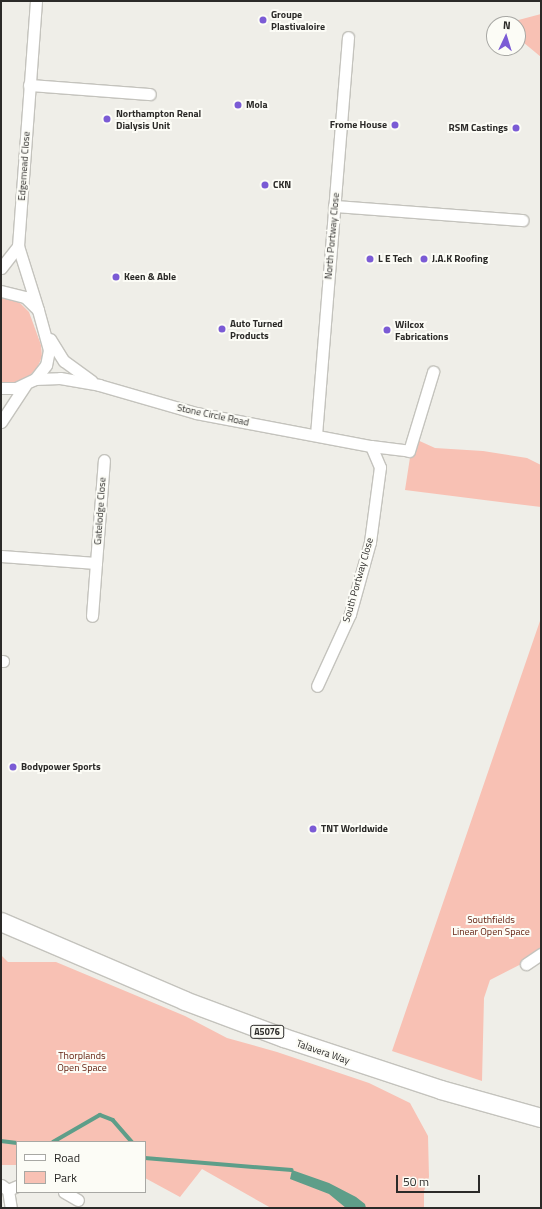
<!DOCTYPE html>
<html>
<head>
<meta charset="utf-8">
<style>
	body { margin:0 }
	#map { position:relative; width:542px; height:1209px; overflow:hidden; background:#efeee8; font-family:"Titillium Web",sans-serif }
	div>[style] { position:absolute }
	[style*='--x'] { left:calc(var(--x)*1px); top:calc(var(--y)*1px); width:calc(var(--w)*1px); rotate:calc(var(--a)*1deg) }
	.green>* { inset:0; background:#f8c1b4 }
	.water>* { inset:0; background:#5e9e89 }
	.stream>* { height:3.5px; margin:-1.75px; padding:0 1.75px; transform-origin:1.75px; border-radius:1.75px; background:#5e9e89 }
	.roads { filter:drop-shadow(1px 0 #c4c3bd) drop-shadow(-1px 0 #c4c3bd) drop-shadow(0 1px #c4c3bd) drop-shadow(0 -1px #c4c3bd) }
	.minor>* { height:11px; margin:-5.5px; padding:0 5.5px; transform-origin:5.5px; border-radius:5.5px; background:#fff }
	.primary>* { height:18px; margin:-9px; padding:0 9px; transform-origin:9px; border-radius:9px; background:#fff }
	.dots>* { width:11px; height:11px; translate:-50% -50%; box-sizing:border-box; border:2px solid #fcfcf6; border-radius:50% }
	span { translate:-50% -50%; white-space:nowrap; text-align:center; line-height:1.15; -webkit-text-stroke:4px #fcfcf6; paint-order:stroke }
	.shield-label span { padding:1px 3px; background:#fcfcf6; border:1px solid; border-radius:3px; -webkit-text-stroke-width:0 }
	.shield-label { font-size:9px; color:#2b2a28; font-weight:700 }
	.poi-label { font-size:10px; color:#2b2a28; font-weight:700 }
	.left { translate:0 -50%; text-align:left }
	.right { translate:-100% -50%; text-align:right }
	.street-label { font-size:10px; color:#2b2a28 }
	.park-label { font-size:10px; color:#601c0b }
	.frame { position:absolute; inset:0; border:2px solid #2b2a28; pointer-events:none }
	.legend { position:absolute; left:16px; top:1141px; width:130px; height:52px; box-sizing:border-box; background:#fcfcf6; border:1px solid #a8a8a4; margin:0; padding:5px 7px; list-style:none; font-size:12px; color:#2b2a28 }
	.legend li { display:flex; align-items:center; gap:8px; height:20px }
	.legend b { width:20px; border:1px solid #a8a8a4 }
	.north { position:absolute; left:486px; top:16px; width:40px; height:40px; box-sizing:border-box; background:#fcfcf6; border:1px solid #a8a8a4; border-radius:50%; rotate:4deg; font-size:11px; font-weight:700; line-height:16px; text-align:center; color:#2b2a28 }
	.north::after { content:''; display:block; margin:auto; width:14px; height:18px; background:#7b5bd5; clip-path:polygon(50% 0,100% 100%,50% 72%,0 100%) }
	.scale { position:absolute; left:396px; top:1175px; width:84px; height:18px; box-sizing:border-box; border:2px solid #2b2a28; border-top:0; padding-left:5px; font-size:12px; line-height:14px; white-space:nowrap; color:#2b2a28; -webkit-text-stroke:3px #fcfcf6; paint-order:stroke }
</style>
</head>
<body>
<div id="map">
	<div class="green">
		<div style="clip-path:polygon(541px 14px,541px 57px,518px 38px,518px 24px,507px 23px)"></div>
		<div style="clip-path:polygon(1px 298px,18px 301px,29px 312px,41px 345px,42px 357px,37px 368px,29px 376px,16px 382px,1px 382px)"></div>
		<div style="clip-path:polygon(413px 438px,435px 448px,483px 451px,527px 458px,541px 465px,541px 507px,405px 490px)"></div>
		<div style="clip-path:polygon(541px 618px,541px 954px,490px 980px,484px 998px,482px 1081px,392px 1051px)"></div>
		<div style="clip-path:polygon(1px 955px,8px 962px,56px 962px,185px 1016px,227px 1038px,277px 1052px,369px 1083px,410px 1103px,428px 1136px,429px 1177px,424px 1191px,424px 1208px,271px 1208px,202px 1169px,180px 1197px,145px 1178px,145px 1142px,17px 1142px,17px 1165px,1px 1165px)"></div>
	</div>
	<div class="water">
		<div style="clip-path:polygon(292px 1170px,329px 1183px,356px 1197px,365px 1204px,366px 1208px,346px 1208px,329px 1194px,290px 1179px)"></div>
	</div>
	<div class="stream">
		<div style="--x:1;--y:1141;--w:16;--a:7"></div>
		<div style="--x:53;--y:1142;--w:54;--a:-29.9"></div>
		<div style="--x:100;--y:1115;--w:14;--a:21"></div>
		<div style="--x:113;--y:1120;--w:29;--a:49"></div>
		<div style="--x:145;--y:1158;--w:147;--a:4.7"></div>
	</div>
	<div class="roads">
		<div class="minor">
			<div style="--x:36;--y:1;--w:246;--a:94.2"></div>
			<div style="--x:18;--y:246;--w:67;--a:72.6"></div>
			<div style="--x:29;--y:85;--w:121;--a:4.3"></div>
			<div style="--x:334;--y:206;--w:189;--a:4.3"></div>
			<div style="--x:1;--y:268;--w:28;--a:-52"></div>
			<div style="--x:1;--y:291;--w:25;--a:14"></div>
			<div style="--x:25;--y:297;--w:18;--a:45"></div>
			<div style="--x:38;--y:310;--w:41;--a:74.6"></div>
			<div style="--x:49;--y:350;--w:15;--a:101"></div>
			<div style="--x:46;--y:365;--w:18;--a:128"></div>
			<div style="--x:35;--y:379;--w:21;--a:155"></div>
			<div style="--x:16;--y:388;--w:15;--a:180"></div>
			<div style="--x:50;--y:339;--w:26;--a:58"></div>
			<div style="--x:64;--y:361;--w:34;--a:36"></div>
			<div style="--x:35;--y:379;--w:25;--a:-2"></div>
			<div style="--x:60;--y:378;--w:40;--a:10"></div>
			<div style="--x:99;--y:385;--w:101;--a:16.1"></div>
			<div style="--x:196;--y:413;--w:178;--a:10.7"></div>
			<div style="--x:371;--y:446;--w:23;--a:67"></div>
			<div style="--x:380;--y:467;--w:76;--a:97.6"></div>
			<div style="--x:370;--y:542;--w:75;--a:105.5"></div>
			<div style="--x:350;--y:614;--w:79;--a:114.6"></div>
			<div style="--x:1;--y:422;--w:45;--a:-56.7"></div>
			<div style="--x:316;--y:435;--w:399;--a:-85.4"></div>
			<div style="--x:371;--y:446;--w:38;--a:7"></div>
			<div style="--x:409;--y:451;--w:83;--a:-73.1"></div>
			<div style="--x:1;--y:556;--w:95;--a:4.2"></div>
			<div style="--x:96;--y:563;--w:53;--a:94.3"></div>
			<div style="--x:96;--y:563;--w:103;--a:-85.6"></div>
			<div style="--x:1;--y:661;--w:2;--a:0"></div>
			<div style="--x:526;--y:964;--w:18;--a:-34"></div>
			<div style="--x:1;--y:1185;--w:9;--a:36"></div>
			<div style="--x:8;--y:1190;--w:18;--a:81"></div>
			<div style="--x:8;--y:1190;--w:10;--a:-24"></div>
			<div style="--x:64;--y:1192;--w:16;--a:30"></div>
		</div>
		<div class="primary">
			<div style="--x:1;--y:922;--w:200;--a:23.2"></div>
			<div style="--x:185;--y:1001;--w:106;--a:20.5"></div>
			<div style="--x:284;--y:1038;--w:165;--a:18.3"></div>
			<div style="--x:441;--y:1090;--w:104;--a:15.6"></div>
		</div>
	</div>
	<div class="dots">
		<div style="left:263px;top:20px;background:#7b5bd5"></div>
		<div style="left:238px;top:105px;background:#7b5bd5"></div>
		<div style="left:107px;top:119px;background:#7b5bd5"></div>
		<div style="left:395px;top:125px;background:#7b5bd5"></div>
		<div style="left:516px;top:128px;background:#7b5bd5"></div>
		<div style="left:265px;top:185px;background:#7b5bd5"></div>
		<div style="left:370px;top:259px;background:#7b5bd5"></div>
		<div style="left:424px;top:259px;background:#7b5bd5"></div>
		<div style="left:116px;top:277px;background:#7b5bd5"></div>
		<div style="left:222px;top:329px;background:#7b5bd5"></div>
		<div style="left:387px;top:330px;background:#7b5bd5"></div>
		<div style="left:13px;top:767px;background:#7b5bd5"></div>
		<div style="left:313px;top:829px;background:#7b5bd5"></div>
	</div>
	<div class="shield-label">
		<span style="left:267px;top:1032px">A5076</span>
	</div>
	<div class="poi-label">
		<span class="left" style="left:271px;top:20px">Groupe<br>Plastivaloire</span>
		<span class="left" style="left:246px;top:105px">Mola</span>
		<span class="left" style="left:116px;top:119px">Northampton Renal<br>Dialysis Unit</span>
		<span class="right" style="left:387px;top:125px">Frome House</span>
		<span class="right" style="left:508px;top:128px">RSM Castings</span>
		<span class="left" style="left:273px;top:185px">CKN</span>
		<span class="left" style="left:378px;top:259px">L E Tech</span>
		<span class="left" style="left:432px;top:259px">J.A.K Roofing</span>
		<span class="left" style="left:124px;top:277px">Keen &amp; Able</span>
		<span class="left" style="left:230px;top:329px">Auto Turned<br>Products</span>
		<span class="left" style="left:395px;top:330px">Wilcox<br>Fabrications</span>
		<span class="left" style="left:21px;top:767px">Bodypower Sports</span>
		<span class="left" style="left:321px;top:829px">TNT Worldwide</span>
	</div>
	<div class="street-label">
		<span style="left:24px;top:166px;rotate:-86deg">Edgemead Close</span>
		<span style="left:332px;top:236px;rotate:-85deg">North Portway Close</span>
		<span style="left:213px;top:415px;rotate:12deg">Stone Circle Road</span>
		<span style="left:100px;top:511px;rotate:-86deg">Gatelodge Close</span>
		<span style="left:358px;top:580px;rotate:-74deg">South Portway Close</span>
		<span style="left:323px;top:1052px;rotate:19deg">Talavera Way</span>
	</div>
	<div class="park-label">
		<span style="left:491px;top:925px">Southfields<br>Linear Open Space</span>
		<span style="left:82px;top:1061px">Thorplands<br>Open Space</span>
	</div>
	<div class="frame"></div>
	<ul class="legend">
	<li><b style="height:5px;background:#fff"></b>Road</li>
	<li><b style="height:11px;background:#f8c1b4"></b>Park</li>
	</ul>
	<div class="north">N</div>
	<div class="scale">50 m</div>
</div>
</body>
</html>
